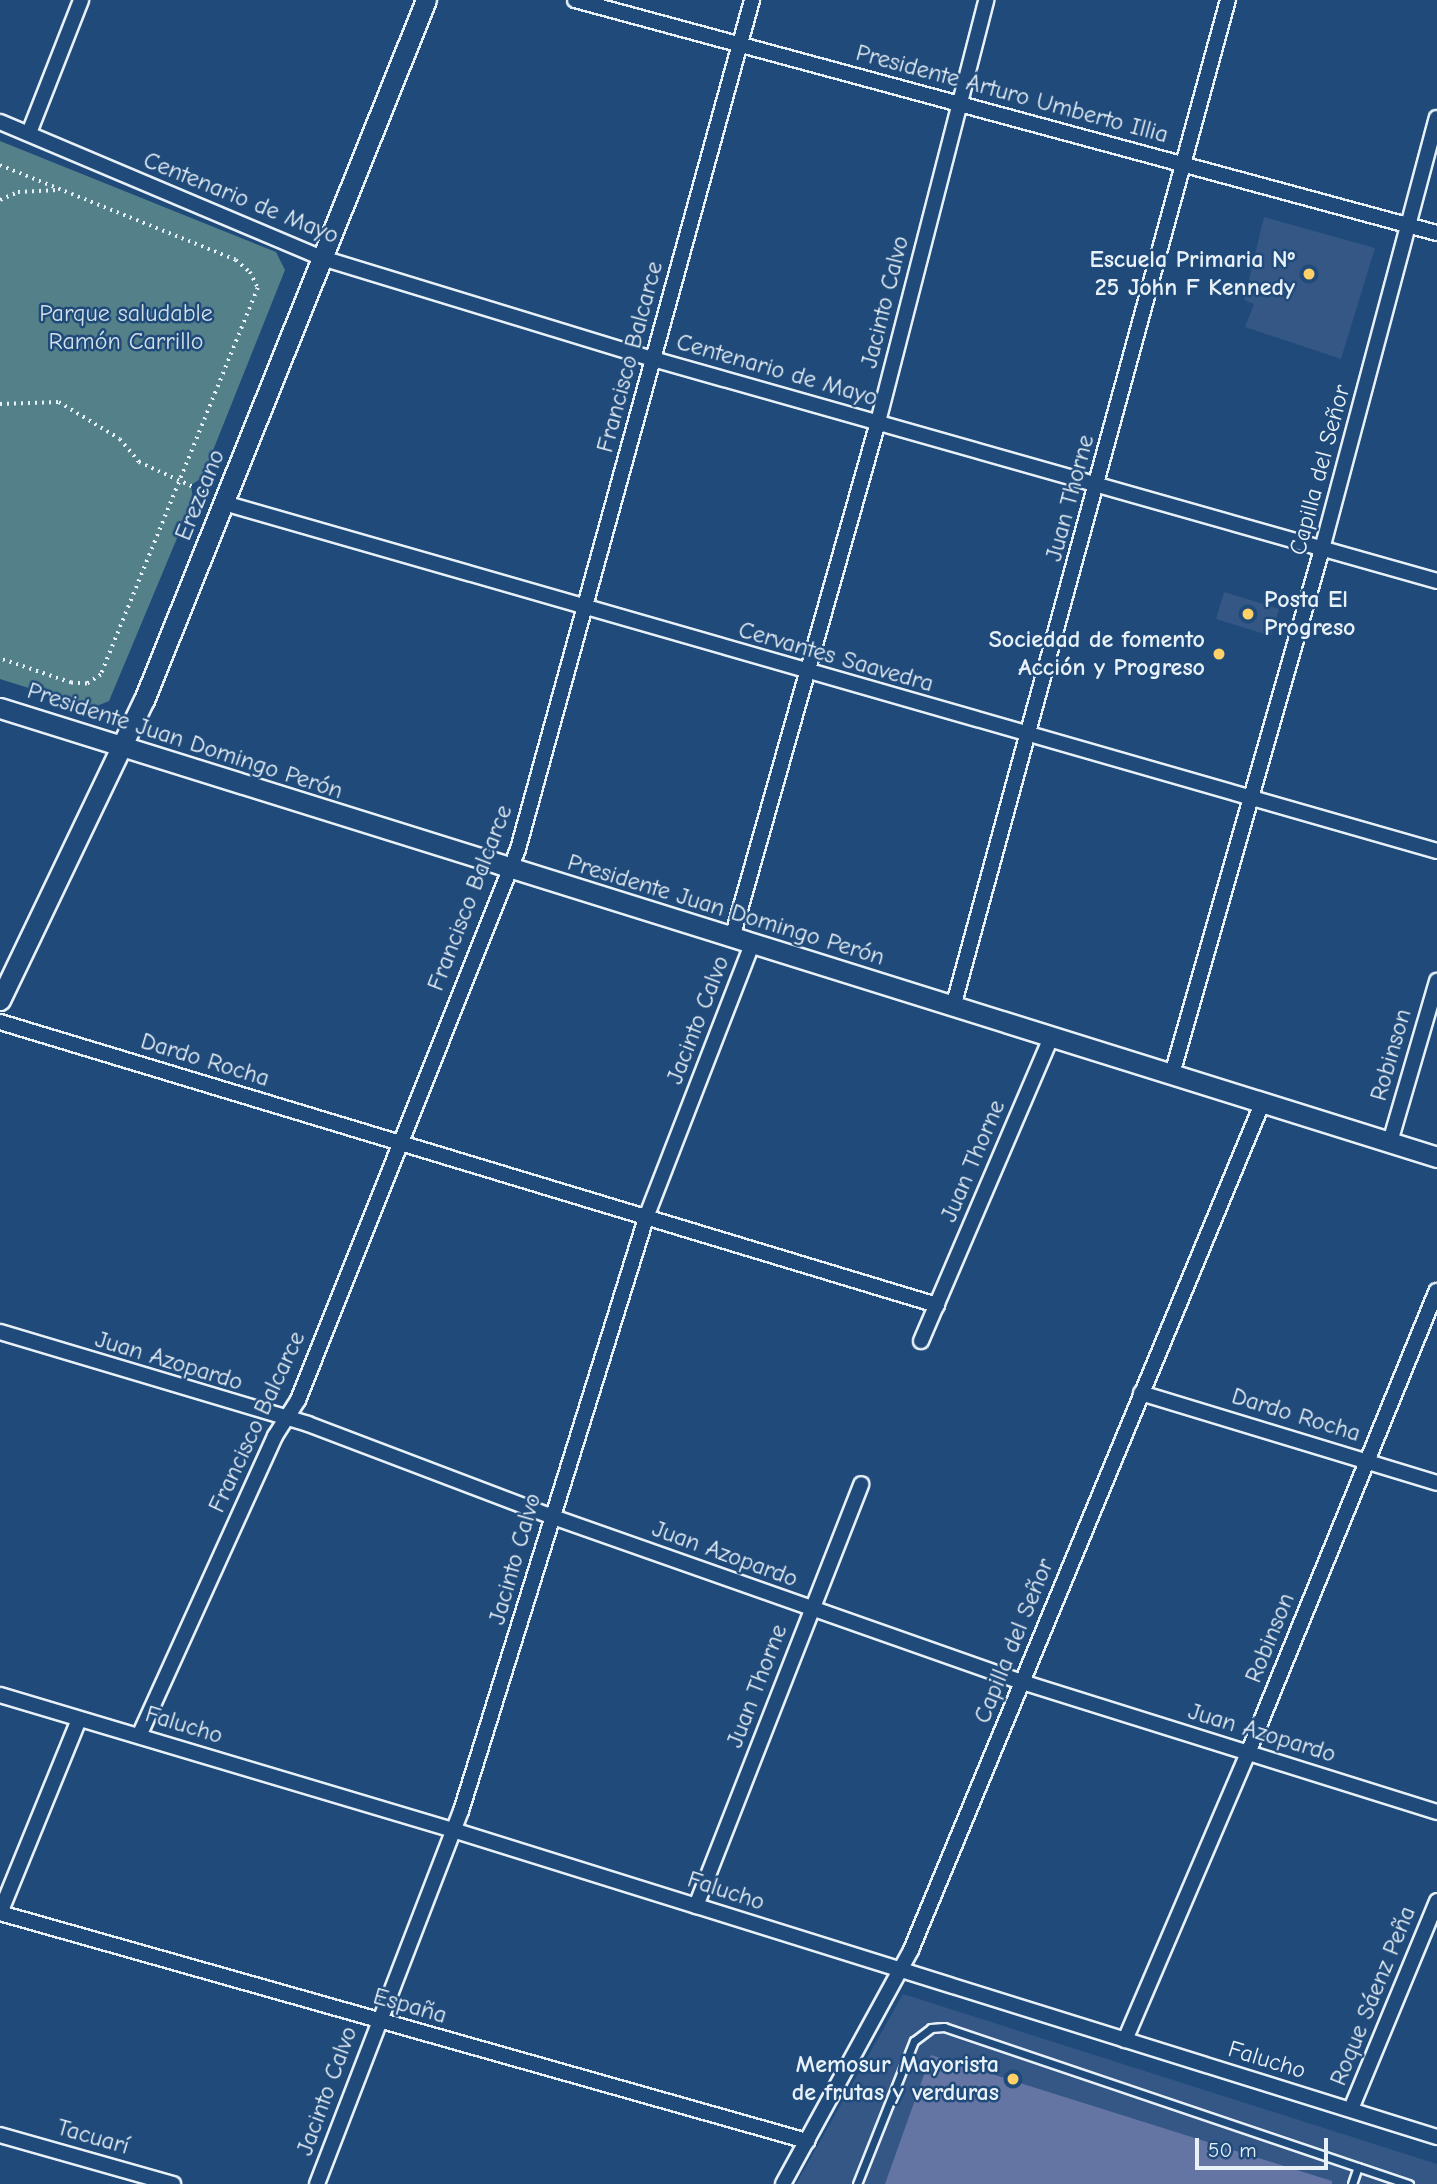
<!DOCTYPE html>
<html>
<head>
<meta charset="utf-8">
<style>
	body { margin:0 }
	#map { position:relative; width:1437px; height:2184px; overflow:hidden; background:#1f4a7a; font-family:"Comic Neue",sans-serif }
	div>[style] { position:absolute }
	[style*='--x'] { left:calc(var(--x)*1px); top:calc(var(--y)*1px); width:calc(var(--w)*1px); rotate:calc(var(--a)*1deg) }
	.built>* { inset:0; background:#345786 }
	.green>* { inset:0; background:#548089 }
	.building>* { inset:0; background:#6474a3 }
	.path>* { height:3.5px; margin-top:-1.75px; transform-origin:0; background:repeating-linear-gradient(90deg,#e8f1f8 0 2px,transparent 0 7px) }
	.roads { filter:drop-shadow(2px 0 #e8f1f8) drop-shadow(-2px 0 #e8f1f8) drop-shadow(0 2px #e8f1f8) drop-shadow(0 -2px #e8f1f8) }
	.service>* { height:7px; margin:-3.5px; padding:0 3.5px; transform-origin:3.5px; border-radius:3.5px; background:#1f4a7a }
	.minor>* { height:14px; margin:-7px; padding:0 7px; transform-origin:7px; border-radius:7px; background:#1f4a7a }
	.tertiary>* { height:19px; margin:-9.5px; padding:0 9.5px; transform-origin:9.5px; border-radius:9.5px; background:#1f4a7a }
	.dots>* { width:19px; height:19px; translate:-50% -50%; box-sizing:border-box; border:4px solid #1f4a7a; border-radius:50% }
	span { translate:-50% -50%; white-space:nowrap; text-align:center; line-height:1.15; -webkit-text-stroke:5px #1f4a7a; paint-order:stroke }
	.street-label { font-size:24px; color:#e8f1f8 }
	.poi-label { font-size:24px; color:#e8f1f8; font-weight:700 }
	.right { translate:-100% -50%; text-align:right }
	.left { translate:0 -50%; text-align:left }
	.park-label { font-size:24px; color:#d2e0e7 }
	.scale { position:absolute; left:1195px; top:2138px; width:133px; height:32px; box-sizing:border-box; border:4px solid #e8f1f8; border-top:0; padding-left:9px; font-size:21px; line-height:24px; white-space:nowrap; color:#e8f1f8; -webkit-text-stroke:5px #1f4a7a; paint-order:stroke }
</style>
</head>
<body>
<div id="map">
	<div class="built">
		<div style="clip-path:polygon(1264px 217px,1375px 248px,1341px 359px,1245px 327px,1254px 304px,1244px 300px)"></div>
		<div style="clip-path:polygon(1224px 592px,1279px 609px,1271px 636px,1216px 619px)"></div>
		<div style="clip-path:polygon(903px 1994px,1437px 2164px,1437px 2184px,796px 2184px)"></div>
	</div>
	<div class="green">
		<div style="clip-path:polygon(0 141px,276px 252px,285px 270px,202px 478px,191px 485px,193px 500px,109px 701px,92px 708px,0 679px)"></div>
	</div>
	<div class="building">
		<div style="clip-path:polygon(931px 2055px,1332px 2181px,1332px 2184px,885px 2184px)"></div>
	</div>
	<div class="path">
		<div style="--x:0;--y:165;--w:254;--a:21.9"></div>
		<div style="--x:236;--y:260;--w:18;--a:41"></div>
		<div style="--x:250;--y:272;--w:18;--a:63"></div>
		<div style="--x:258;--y:288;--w:418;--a:112.1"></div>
		<div style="--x:101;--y:675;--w:17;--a:147"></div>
		<div style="--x:87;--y:684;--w:16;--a:-176"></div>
		<div style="--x:71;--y:683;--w:75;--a:-161.3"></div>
		<div style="--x:0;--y:200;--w:20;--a:-24"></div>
		<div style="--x:18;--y:192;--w:40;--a:-2.9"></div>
		<div style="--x:0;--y:404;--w:59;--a:-1.9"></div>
		<div style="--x:59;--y:402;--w:71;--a:31.2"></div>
		<div style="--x:120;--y:439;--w:30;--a:50"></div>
		<div style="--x:139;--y:462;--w:75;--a:24.5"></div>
	</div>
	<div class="roads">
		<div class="service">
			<div style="--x:857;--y:2184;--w:154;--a:-68.3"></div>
			<div style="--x:914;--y:2041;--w:21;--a:-37"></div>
			<div style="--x:931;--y:2028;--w:13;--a:-4"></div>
			<div style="--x:944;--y:2027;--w:491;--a:18.7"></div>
			<div style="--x:1352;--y:2184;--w:18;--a:-71"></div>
		</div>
		<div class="minor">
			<div style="--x:575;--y:0;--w:893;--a:15.13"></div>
			<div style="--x:0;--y:122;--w:346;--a:22.9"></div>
			<div style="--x:319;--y:257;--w:349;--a:17"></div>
			<div style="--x:653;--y:359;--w:815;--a:15.81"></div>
			<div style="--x:29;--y:133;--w:143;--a:-68.6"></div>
			<div style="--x:224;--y:503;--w:1262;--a:16.01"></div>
			<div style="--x:732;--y:938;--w:536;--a:-74.2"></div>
			<div style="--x:878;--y:422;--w:436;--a:-75.6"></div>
			<div style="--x:953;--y:1007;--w:1044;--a:-74.73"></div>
			<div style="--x:0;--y:1022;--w:979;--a:16.81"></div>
			<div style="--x:1172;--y:1074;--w:546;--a:-74.05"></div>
			<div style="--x:1322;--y:549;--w:446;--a:-75.1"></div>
			<div style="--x:1390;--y:1142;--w:168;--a:-73.7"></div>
			<div style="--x:0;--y:1332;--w:321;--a:16.6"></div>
			<div style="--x:308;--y:1424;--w:262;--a:20.8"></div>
			<div style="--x:553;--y:1517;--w:497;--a:19.4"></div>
			<div style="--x:1022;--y:1682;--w:435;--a:17.4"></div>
			<div style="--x:921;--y:1341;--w:331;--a:-66.8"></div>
			<div style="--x:1141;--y:1393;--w:309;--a:16.9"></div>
			<div style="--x:0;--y:1695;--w:473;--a:16.6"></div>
			<div style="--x:453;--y:1830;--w:1031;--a:17.33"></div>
			<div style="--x:139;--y:1736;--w:329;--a:-65.6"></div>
			<div style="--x:275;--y:1436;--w:43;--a:-57.4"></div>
			<div style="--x:298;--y:1400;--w:593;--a:-68.23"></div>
			<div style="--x:518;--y:849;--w:881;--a:-74.59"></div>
			<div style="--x:696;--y:1906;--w:453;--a:-68.6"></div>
			<div style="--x:0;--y:1913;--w:839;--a:15.78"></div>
			<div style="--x:0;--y:1913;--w:209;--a:-67.8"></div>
			<div style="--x:1125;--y:2040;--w:312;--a:-66.8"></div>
			<div style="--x:1248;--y:1753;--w:499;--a:-67.8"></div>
			<div style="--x:1351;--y:2109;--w:225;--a:-67.5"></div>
			<div style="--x:0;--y:2135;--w:180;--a:15.8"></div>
			<div style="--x:317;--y:2184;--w:400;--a:-68.9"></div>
			<div style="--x:461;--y:1811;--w:624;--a:-72.67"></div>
			<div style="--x:647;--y:1215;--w:291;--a:-68.8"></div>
			<div style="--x:783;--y:2184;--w:267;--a:-61.3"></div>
			<div style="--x:911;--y:1950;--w:916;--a:-67.47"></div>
		</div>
		<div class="tertiary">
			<div style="--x:0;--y:708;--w:1506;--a:17.35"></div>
			<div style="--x:0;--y:1000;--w:333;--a:-64.4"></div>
			<div style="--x:144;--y:700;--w:755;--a:-68.06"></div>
		</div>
	</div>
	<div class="dots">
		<div style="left:1309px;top:274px;background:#ffd166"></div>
		<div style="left:1248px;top:614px;background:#ffd166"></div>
		<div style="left:1219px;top:654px;background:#ffd166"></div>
		<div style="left:1013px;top:2079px;background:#ffd166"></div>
	</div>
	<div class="street-label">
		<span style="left:1012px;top:94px;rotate:15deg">Presidente Arturo Umberto Illia</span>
		<span style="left:241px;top:198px;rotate:22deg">Centenario de Mayo</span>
		<span style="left:885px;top:302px;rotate:-76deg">Jacinto Calvo</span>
		<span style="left:630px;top:357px;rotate:-75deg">Francisco Balcarce</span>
		<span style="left:777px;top:370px;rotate:16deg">Centenario de Mayo</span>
		<span style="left:1320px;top:470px;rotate:-75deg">Capilla del Señor</span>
		<span style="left:200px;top:495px;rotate:-68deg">Erezcano</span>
		<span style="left:1070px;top:498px;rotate:-75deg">Juan Thorne</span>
		<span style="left:836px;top:657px;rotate:16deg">Cervantes Saavedra</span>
		<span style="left:185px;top:741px;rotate:18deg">Presidente Juan Domingo Perón</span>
		<span style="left:470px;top:898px;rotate:-69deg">Francisco Balcarce</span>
		<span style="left:726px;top:910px;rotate:17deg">Presidente Juan Domingo Perón</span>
		<span style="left:698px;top:1020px;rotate:-69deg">Jacinto Calvo</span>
		<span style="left:1391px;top:1055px;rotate:-74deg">Robinson</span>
		<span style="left:205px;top:1060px;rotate:17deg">Dardo Rocha</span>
		<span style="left:973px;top:1161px;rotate:-67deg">Juan Thorne</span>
		<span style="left:169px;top:1361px;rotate:17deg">Juan Azopardo</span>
		<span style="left:1296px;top:1415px;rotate:17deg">Dardo Rocha</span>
		<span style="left:257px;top:1422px;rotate:-65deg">Francisco Balcarce</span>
		<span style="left:725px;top:1554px;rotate:20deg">Juan Azopardo</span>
		<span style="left:515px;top:1559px;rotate:-74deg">Jacinto Calvo</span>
		<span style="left:1270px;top:1638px;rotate:-68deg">Robinson</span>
		<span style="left:1014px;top:1641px;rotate:-68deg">Capilla del Señor</span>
		<span style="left:757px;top:1686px;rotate:-69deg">Juan Thorne</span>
		<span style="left:184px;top:1725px;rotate:17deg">Falucho</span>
		<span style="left:1262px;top:1733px;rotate:17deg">Juan Azopardo</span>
		<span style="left:726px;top:1891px;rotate:18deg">Falucho</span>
		<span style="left:1373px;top:1996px;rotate:-68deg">Roque Sáenz Peña</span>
		<span style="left:410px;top:2006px;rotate:16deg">España</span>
		<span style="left:1267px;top:2060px;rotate:17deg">Falucho</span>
		<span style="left:327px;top:2091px;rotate:-70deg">Jacinto Calvo</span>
		<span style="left:93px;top:2137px;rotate:16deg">Tacuarí</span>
	</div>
	<div class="poi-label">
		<span class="right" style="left:1295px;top:274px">Escuela Primaria Nº<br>25 John F Kennedy</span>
		<span class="left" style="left:1264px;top:614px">Posta El<br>Progreso</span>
		<span class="right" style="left:1205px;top:654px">Sociedad de fomento<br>Acción y Progreso</span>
		<span class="right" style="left:999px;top:2079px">Memosur Mayorista<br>de frutas y verduras</span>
	</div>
	<div class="park-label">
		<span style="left:126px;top:328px">Parque saludable<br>Ramón Carrillo</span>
	</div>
	<div class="scale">50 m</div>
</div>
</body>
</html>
